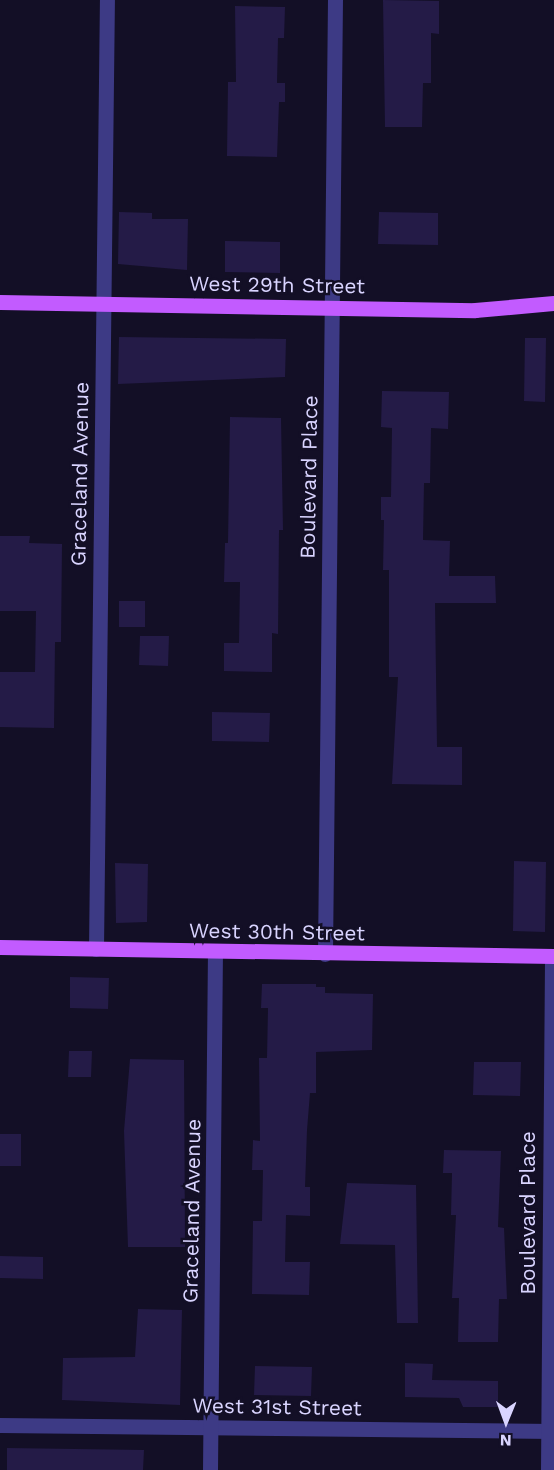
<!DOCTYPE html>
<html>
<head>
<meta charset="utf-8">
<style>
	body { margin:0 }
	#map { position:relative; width:554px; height:1470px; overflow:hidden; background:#130f26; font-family:"Work Sans",sans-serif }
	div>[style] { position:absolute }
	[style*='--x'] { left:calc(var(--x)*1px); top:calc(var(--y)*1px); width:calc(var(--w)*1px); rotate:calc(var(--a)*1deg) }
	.building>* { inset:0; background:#241b47 }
	.minor>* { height:15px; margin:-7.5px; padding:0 7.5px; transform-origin:7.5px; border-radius:7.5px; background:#3d3a85 }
	.major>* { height:15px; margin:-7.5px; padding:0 7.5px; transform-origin:7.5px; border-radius:7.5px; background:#c25bff }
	span { translate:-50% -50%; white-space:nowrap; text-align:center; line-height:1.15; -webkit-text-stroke:5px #130f26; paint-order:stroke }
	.street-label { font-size:21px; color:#d9d4ff }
	.north { position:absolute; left:476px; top:1392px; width:60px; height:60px; -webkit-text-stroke:4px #130f26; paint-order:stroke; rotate:181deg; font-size:16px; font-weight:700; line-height:24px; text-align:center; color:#d9d4ff }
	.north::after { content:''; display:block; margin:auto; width:21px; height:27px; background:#d9d4ff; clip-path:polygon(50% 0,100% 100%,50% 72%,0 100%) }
</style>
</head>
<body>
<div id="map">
	<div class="building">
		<div style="clip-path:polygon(383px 0,439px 1px,439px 34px,431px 33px,431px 83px,423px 83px,422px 127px,385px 127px)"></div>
		<div style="clip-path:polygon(235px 6px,285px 7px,284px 38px,278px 38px,277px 83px,285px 83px,285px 102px,279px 102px,277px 157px,227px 156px,228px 82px,236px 82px)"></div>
		<div style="clip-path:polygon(119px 212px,152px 213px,152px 219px,188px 219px,187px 270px,118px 264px)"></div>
		<div style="clip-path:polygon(379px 212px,438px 213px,438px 245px,378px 244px)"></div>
		<div style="clip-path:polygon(225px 241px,280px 242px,280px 273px,225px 272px)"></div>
		<div style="clip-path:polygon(119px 337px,286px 339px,285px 377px,118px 384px)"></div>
		<div style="clip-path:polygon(525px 338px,546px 338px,545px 402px,524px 401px)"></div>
		<div style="clip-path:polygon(382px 391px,449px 392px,448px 429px,431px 428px,430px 483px,424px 483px,423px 540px,450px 541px,449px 576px,495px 576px,496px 603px,435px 603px,437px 747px,462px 747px,462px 785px,392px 784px,398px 677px,389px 677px,389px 570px,383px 570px,384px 520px,381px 520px,381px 497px,391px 497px,392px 428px,381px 427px)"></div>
		<div style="clip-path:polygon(230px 417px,281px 418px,283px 530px,279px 530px,278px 634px,272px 633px,272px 672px,224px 671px,224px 643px,239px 643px,240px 582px,224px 582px,225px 543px,228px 543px)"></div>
		<div style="clip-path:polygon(0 536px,30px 536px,29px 543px,62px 544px,61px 642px,55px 642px,54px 728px,0 727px,0 672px,35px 672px,36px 611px,0 611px)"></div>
		<div style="clip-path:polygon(119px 601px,145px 601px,145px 627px,119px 627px)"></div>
		<div style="clip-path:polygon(140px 636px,169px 636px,168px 666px,139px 665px)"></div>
		<div style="clip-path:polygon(212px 712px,270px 713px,269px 742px,212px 741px)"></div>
		<div style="clip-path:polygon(514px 861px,546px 862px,545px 932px,513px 931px)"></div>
		<div style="clip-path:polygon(115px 863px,148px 864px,147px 922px,116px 923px)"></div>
		<div style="clip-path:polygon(70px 977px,109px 978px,108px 1009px,70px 1008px)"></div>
		<div style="clip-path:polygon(262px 984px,316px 984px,316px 987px,325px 987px,325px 993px,373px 994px,372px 1050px,316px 1052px,316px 1093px,310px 1093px,307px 1130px,305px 1187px,310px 1187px,310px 1216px,286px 1215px,285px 1262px,310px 1262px,309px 1295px,252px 1294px,253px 1221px,262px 1221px,263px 1170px,252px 1170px,253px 1140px,260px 1141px,259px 1058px,267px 1058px,268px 1008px,261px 1008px)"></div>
		<div style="clip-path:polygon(69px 1051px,92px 1051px,91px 1077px,68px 1077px)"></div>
		<div style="clip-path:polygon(130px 1059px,184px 1060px,185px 1247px,128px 1247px,124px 1131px)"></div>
		<div style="clip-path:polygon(474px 1062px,521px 1062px,520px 1096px,473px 1095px)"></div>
		<div style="clip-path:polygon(0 1134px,21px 1134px,21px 1166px,0 1166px)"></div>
		<div style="clip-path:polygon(444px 1150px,501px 1151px,498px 1227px,504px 1228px,507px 1299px,499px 1299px,498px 1342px,458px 1342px,459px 1298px,452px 1298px,456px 1215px,451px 1215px,452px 1173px,443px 1173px)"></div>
		<div style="clip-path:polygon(347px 1183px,416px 1185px,418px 1323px,397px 1323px,395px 1245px,340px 1244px)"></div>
		<div style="clip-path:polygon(0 1256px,43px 1257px,43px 1279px,0 1278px)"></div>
		<div style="clip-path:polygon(138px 1309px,182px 1310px,180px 1405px,62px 1400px,63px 1358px,135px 1357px)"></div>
		<div style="clip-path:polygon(405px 1363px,433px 1364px,432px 1380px,498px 1381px,498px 1407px,463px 1407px,459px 1398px,405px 1397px)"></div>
		<div style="clip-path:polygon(255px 1366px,312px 1367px,311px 1396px,254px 1395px)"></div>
		<div style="clip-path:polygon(7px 1448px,144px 1450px,143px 1470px,7px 1470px)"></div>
	</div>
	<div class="minor">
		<div style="--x:96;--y:949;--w:949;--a:-89.34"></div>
		<div style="--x:325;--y:954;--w:954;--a:-89.4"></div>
		<div style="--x:0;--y:1425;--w:554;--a:0.62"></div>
		<div style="--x:210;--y:1470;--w:518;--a:-89.45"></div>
		<div style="--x:548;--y:1470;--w:514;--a:-89.55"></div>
	</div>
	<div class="major">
		<div style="--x:0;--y:302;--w:475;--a:1"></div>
		<div style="--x:475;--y:310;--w:79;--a:-5.1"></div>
		<div style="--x:0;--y:947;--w:554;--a:0.93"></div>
	</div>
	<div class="street-label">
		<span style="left:277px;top:285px;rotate:1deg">West 29th Street</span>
		<span style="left:80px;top:474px;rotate:-89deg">Graceland Avenue</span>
		<span style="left:309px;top:477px;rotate:-89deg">Boulevard Place</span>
		<span style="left:277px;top:932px;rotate:1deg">West 30th Street</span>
		<span style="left:192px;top:1211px;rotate:-89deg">Graceland Avenue</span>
		<span style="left:528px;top:1213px;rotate:-90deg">Boulevard Place</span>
		<span style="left:277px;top:1407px;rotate:1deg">West 31st Street</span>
	</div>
	<div class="north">N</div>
</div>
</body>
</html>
